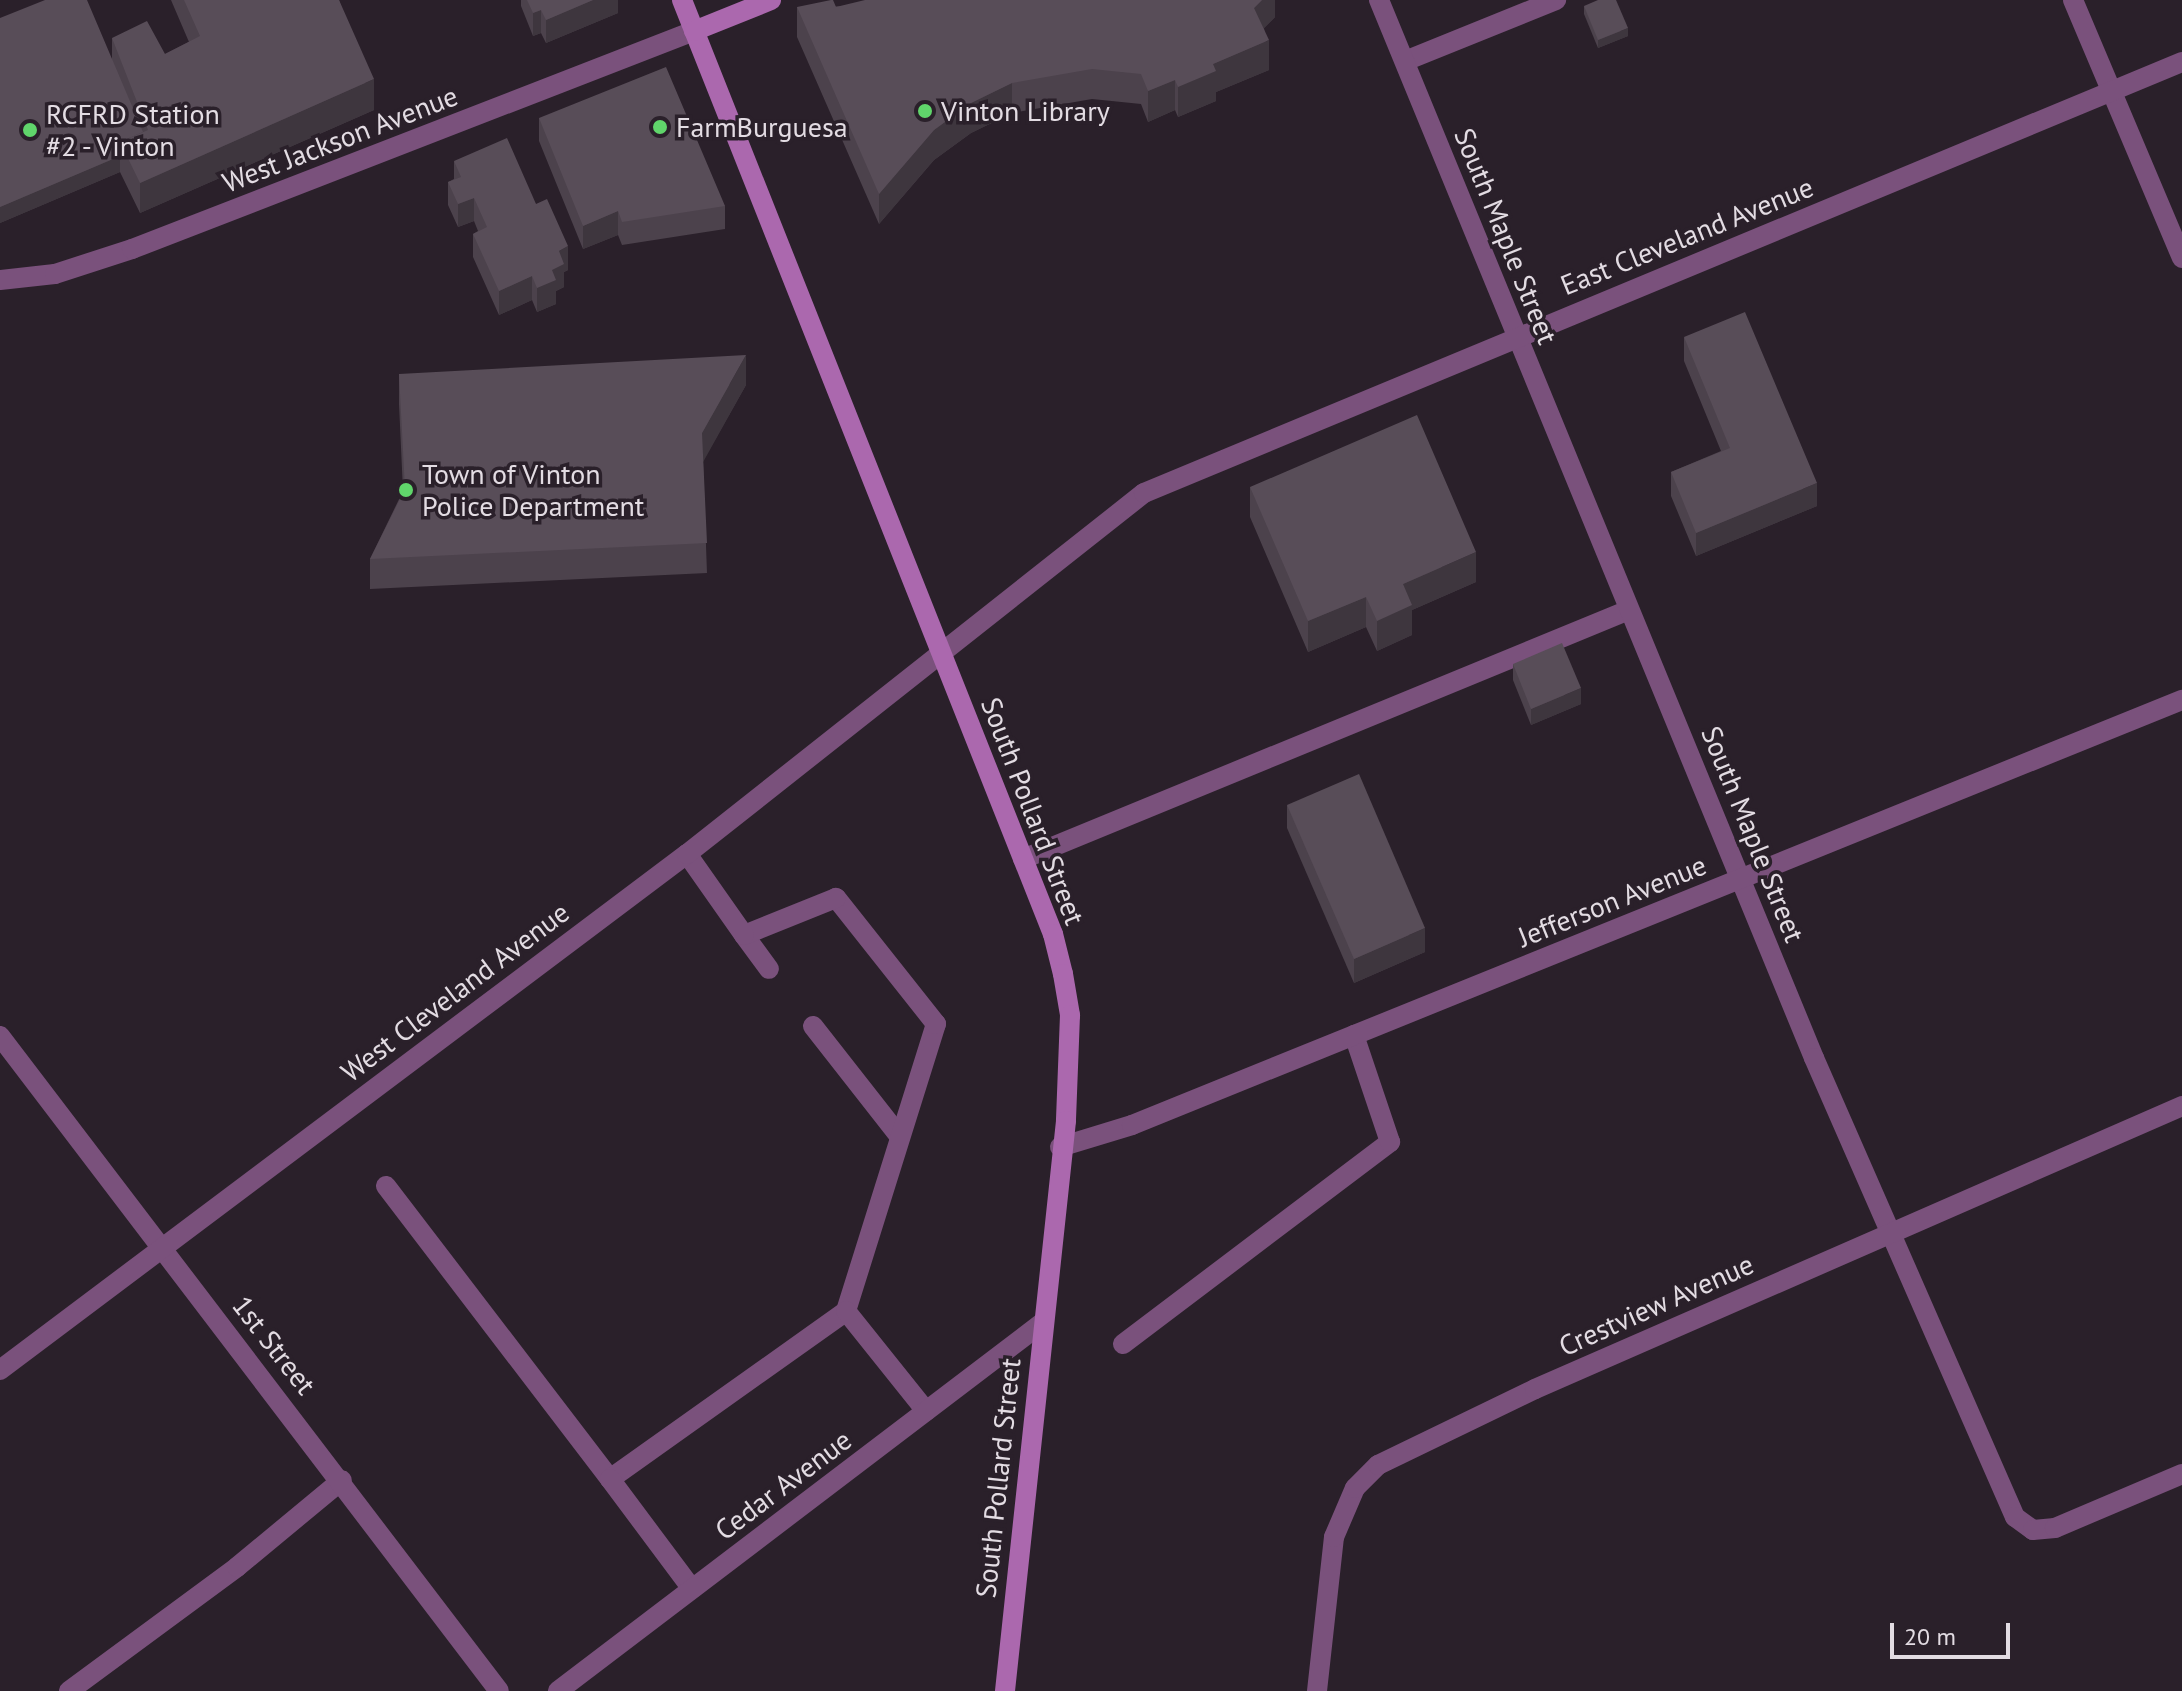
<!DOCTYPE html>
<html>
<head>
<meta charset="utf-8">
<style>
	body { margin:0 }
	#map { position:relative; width:2182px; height:1691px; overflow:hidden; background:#2a202a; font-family:"PT Sans",sans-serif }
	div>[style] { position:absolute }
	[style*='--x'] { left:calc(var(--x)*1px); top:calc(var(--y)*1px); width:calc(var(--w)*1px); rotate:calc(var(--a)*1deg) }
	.lane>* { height:20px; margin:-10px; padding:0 10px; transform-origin:10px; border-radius:10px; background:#7a517c }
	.street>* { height:20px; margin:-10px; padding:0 10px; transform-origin:10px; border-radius:10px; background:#7a517c }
	.secondary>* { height:20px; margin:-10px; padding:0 10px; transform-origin:10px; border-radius:10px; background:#ab68ae }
	.wall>* { inset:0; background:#4c424c }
	.shaded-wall>* { inset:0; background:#3e363e }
	.building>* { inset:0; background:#584d58 }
	.dots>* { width:22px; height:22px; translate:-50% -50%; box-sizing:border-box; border:4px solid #2a202a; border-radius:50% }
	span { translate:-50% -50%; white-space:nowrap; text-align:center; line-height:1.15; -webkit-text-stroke:7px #2a202a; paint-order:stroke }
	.poi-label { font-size:28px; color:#e3dce3 }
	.left { translate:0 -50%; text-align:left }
	.street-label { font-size:28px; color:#e3dce3 }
	.scale { position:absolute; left:1890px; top:1623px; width:120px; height:36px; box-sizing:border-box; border:4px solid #e3dce3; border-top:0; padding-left:10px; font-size:24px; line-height:28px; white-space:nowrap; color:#e3dce3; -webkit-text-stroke:6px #2a202a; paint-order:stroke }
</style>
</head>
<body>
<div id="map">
	<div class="lane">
		<div style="--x:1405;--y:61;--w:163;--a:-22"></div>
		<div style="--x:1023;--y:859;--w:655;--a:-22.34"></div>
		<div style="--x:744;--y:935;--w:42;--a:53.7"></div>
		<div style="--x:813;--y:1026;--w:141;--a:51.9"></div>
		<div style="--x:386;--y:1186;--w:369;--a:52.6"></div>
		<div style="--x:610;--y:1479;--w:290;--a:-35.4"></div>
		<div style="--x:846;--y:1311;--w:301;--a:-72.6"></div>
		<div style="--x:936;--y:1024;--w:161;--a:-128.4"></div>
		<div style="--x:836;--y:898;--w:99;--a:158.1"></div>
		<div style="--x:744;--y:935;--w:99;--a:-125.1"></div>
		<div style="--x:846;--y:1311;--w:128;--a:51.3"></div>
		<div style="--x:1123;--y:1344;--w:335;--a:-37.1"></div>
		<div style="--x:1390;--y:1142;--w:113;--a:-108.6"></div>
		<div style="--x:610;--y:1479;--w:137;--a:53.3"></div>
		<div style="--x:69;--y:1691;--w:209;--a:-36.4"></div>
		<div style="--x:237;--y:1567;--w:136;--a:-39.6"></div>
	</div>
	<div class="street">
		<div style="--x:1379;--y:0;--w:1144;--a:67.65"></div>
		<div style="--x:1814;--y:1058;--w:501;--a:66.35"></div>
		<div style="--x:2015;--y:1517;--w:22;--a:36"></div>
		<div style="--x:2033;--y:1530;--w:22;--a:-5"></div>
		<div style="--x:2055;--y:1528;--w:138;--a:-23"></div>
		<div style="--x:2073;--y:0;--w:280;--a:67.1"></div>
		<div style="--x:0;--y:280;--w:55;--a:-6.2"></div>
		<div style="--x:55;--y:274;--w:81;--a:-18"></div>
		<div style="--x:132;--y:249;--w:603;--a:-21.2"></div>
		<div style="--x:0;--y:1036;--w:823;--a:52.7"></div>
		<div style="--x:1060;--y:1147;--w:75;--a:-17"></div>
		<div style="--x:1132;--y:1125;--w:1133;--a:-22.04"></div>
		<div style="--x:0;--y:1370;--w:859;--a:-36.91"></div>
		<div style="--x:687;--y:854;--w:582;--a:-38.31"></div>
		<div style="--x:1144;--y:493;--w:1124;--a:-22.55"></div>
		<div style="--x:558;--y:1691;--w:608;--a:-37.25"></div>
		<div style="--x:1317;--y:1691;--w:155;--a:-83.7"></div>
		<div style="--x:1334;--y:1537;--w:53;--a:-66.8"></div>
		<div style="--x:1355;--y:1488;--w:33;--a:-45"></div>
		<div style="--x:1378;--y:1465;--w:174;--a:-25.8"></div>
		<div style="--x:1535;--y:1389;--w:706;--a:-23.62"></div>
	</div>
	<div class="secondary">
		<div style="--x:682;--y:0;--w:1005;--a:68.34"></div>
		<div style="--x:1053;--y:934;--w:41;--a:76"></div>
		<div style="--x:1063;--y:974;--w:42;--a:80.3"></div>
		<div style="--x:1070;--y:1015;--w:106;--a:92.2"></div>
		<div style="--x:1066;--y:1121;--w:573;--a:96.11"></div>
		<div style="--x:694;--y:31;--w:83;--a:-21.9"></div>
	</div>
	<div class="wall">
		<div style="clip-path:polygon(171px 0,339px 0,374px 110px,140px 213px,120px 172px,0 223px,0 18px,112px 60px,112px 38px,165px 54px,189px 42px)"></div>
		<div style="clip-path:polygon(521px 0,618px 0,618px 13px,546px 43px,541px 33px,533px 36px,521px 6px)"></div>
		<div style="clip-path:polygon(1275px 0,1275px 17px,1264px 28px,1269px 70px,1216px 92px,1216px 101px,1178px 117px,1175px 110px,1148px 122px,1141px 104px,1092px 99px,1012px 113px,971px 133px,934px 160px,879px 224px,797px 37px,797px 7px)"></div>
		<div style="clip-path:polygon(1584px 6px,1628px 36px,1598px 48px,1584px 14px)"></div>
		<div style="clip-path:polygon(539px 118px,725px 206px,725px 229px,622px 245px,618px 235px,583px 249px,539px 141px)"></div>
		<div style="clip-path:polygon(454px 161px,536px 204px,568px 270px,564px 272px,564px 287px,556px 291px,556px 304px,537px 312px,532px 300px,499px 315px,473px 257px,473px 234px,478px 231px,474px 221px,458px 227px,448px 205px,448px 182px,454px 179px)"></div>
		<div style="clip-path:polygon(1684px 337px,1817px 506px,1696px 556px,1671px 496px,1671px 472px,1721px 451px,1684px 361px)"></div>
		<div style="clip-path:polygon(399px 374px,746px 385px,703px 461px,707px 573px,370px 589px,370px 559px,403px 491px,399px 404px)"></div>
		<div style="clip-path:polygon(1250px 487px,1476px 582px,1412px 610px,1412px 635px,1377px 651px,1366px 627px,1308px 652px,1250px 517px)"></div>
		<div style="clip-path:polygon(1513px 664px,1581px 704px,1531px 725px,1513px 680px)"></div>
		<div style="clip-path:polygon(1287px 805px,1425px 952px,1354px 983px,1287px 828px)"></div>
	</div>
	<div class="shaded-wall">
		<div style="clip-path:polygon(593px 0,618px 0,618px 13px,546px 43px,546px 20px)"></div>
		<div style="clip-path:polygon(1262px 0,1275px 0,1275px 17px,1254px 38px,1254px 8px)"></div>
		<div style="clip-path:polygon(541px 10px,541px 33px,533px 36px,533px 13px)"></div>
		<div style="clip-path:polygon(1628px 28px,1628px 36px,1598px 48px,1598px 40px)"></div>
		<div style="clip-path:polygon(1269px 40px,1269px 70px,1216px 92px,1216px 101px,1178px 117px,1178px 87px,1213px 64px)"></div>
		<div style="clip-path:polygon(374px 79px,374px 110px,140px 213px,140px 183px)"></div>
		<div style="clip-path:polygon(1175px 80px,1175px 110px,1148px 122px,1148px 91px)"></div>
		<div style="clip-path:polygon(1012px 83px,1012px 113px,971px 133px,934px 160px,879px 224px,879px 194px,934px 130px,971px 103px)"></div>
		<div style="clip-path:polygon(120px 156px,120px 172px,0 223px,0 207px)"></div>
		<div style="clip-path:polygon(474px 198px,474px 221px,458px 227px,458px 204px)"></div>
		<div style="clip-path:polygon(618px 211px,618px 235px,583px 249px,583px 226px)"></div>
		<div style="clip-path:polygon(568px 246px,568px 270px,564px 272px,564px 287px,556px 291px,556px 304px,537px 312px,537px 288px,552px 270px,559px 251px)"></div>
		<div style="clip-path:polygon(532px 276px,532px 300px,499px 315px,499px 291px)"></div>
		<div style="clip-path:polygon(746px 355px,746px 385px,702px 464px,702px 433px)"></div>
		<div style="clip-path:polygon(1817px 483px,1817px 506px,1696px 556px,1696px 533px)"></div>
		<div style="clip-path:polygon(1476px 552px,1476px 582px,1412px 610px,1412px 635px,1377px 651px,1377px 621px,1403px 584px)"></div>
		<div style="clip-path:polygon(1366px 597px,1366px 627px,1308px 652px,1308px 621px)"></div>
		<div style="clip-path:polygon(1581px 688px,1581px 704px,1531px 725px,1531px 709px)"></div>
		<div style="clip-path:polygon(1425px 928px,1425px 952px,1354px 983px,1354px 959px)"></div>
	</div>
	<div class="building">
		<div style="clip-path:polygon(45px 0,87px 0,143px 132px,120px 142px,120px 156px,0 207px,0 18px)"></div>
		<div style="clip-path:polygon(184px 0,339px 0,374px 79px,140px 183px,120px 142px,148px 130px,112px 38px,147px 21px,165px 54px,200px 36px)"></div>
		<div style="clip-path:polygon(527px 0,593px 0,546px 20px,541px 10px,533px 13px)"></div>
		<div style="clip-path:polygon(831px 0,833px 0,836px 7px,865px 0,1262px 0,1254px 8px,1269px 40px,1213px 64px,1216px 71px,1178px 87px,1175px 80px,1148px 91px,1141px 74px,1092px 69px,1012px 83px,971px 103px,934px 130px,879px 194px,797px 7px)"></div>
		<div style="clip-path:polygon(1598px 0,1616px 0,1628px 28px,1598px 40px,1584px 6px)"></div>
		<div style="clip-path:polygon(666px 67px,725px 206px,622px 222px,618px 211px,583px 226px,539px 118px)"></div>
		<div style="clip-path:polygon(507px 138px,536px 204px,547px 199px,568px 246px,559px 251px,564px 264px,552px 270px,556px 280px,537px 288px,532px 276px,499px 291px,473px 234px,487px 227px,474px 198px,458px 204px,448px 182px,461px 177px,454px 161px)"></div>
		<div style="clip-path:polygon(1745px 312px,1817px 483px,1696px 533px,1671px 472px,1730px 448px,1684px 337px)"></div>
		<div style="clip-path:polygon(746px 355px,702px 433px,707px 543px,370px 559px,405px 489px,399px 374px)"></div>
		<div style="clip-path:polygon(1417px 415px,1476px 552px,1403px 584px,1412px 605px,1377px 621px,1366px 597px,1308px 621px,1250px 487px)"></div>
		<div style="clip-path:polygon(1562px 643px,1581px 688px,1531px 709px,1513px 664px)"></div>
		<div style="clip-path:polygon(1359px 774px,1425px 928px,1354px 959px,1287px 805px)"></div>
	</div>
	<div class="dots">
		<div style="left:925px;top:111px;background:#60d56b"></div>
		<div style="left:660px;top:127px;background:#60d56b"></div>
		<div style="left:30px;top:130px;background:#60d56b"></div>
		<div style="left:406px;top:490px;background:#60d56b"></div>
	</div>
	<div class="poi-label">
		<span class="left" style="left:941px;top:111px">Vinton Library</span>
		<span class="left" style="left:46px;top:130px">RCFRD Station<br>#2 - Vinton</span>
		<span class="left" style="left:676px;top:127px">FarmBurguesa</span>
		<span class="left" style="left:422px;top:490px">Town of Vinton<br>Police Department</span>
	</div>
	<div class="street-label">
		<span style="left:340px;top:139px;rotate:-21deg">West Jackson Avenue</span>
		<span style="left:1506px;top:236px;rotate:68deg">South Maple Street</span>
		<span style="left:1687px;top:236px;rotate:-22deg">East Cleveland Avenue</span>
		<span style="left:1033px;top:811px;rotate:69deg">South Pollard Street</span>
		<span style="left:1753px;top:834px;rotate:68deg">South Maple Street</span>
		<span style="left:1612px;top:901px;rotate:-22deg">Jefferson Avenue</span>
		<span style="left:455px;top:992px;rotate:-37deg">West Cleveland Avenue</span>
		<span style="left:1656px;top:1305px;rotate:-24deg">Crestview Avenue</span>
		<span style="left:274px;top:1345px;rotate:52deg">1st Street</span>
		<span style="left:998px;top:1478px;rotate:-84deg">South Pollard Street</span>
		<span style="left:783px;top:1485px;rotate:-37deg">Cedar Avenue</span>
	</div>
	<div class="scale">20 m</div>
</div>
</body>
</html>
